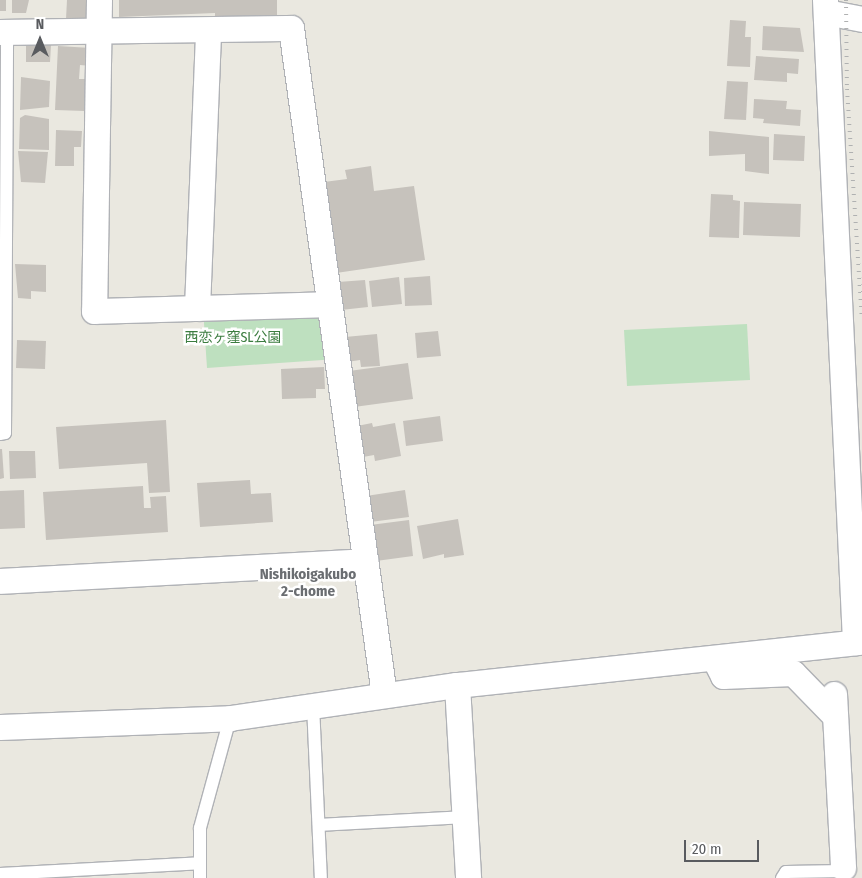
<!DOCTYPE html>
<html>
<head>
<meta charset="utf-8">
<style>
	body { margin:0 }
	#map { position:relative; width:862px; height:878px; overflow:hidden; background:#eae8e0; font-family:"Fira Sans Condensed","Noto Sans JP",sans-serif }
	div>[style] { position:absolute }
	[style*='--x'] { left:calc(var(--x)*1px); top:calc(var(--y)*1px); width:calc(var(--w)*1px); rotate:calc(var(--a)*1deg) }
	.green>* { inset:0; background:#bee0bf }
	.building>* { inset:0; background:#c6c2bc }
	.roads { filter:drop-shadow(1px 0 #b0b2b6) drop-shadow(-1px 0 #b0b2b6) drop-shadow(0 1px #b0b2b6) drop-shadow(0 -1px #b0b2b6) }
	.service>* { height:12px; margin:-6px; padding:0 6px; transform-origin:6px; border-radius:6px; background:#fff }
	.minor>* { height:25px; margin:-12.5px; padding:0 12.5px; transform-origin:12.5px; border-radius:12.5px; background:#fff }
	.rail>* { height:4px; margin-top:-2px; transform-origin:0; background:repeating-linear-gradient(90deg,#b0b1b1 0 1px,transparent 0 7px) }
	span { translate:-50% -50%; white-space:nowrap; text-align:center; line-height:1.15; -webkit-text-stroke:5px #fff; paint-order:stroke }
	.park-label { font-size:14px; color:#3b7c3f }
	.neighbourhood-label { font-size:15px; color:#6a6d71; font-weight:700 }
	.north { position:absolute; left:15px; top:15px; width:50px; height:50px; -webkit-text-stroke:4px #fff; paint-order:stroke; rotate:0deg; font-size:14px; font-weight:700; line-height:20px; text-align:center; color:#595b5f }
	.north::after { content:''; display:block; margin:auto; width:18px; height:22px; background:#595b5f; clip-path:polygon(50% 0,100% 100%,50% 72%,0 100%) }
	.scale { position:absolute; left:684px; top:840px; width:75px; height:22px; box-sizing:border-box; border:2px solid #595b5f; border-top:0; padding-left:6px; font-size:15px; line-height:18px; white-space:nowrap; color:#595b5f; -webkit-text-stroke:4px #fff; paint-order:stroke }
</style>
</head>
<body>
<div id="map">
	<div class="green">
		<div style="clip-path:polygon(315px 305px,337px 359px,207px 368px,203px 308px)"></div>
		<div style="clip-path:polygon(747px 324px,750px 380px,627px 386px,624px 330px)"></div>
	</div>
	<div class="building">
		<div style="clip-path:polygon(0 0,6px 0,6px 11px,0 11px)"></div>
		<div style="clip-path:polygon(12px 0,29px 0,26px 13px,12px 13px)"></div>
		<div style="clip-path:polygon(67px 0,86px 0,86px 19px,66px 19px)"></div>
		<div style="clip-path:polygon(119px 0,277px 0,277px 16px,215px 18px,215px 13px,119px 17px)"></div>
		<div style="clip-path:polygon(730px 20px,746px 21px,745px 37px,751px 37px,750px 67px,727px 66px)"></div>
		<div style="clip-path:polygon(763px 26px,800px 28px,804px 52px,762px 50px)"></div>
		<div style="clip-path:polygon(26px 44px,51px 45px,50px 62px,26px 62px)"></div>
		<div style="clip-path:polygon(58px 46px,91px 48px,91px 66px,80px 65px,79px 79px,86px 79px,85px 111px,55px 110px)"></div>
		<div style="clip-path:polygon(756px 56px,799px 59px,798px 74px,787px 73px,787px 82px,754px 80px)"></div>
		<div style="clip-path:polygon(21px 77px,50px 81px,49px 107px,20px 110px)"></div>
		<div style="clip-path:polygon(727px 81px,748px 82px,746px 120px,724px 119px)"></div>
		<div style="clip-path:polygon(754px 99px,787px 101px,786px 109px,801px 110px,800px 126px,763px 123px,764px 119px,753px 118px)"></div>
		<div style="clip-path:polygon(25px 115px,49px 119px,49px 150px,19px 149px,20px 118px)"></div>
		<div style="clip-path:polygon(56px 130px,82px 131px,81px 147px,74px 147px,74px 166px,55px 166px)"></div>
		<div style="clip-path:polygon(709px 131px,769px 137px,769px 174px,745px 171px,745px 154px,709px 156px)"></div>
		<div style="clip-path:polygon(774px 134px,805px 136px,804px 161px,773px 160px)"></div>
		<div style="clip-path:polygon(18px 151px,48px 152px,45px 183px,21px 182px)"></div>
		<div style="clip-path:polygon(371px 166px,374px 191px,414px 186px,425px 260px,336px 273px,324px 182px,347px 179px,345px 170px)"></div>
		<div style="clip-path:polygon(711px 194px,733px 195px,733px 200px,740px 201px,739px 238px,709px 237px)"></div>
		<div style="clip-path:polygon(744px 202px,801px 204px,800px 237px,743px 235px)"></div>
		<div style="clip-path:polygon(15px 264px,46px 265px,46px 292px,31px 291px,31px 299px,18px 298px)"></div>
		<div style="clip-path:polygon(430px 276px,432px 305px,405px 306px,404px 278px)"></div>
		<div style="clip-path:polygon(399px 277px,402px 304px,372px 307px,369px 281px)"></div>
		<div style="clip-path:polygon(365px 280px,368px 307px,341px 310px,338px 282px)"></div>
		<div style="clip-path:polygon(438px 331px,441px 356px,417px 358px,415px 333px)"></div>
		<div style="clip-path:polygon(377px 334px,380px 366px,361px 367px,360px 360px,347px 362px,345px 337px)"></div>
		<div style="clip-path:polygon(17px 340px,46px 341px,45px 369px,16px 368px)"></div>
		<div style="clip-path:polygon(408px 363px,413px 399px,354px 407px,349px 371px)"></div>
		<div style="clip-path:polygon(324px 367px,325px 389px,316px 389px,316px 398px,282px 399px,281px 369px)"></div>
		<div style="clip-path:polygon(440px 416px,443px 441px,406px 446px,403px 421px)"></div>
		<div style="clip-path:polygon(166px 420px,170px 492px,149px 493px,147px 463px,59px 469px,56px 427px)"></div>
		<div style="clip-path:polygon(372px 423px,373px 427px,395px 423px,401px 456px,375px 461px,374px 455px,363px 457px,357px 426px)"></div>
		<div style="clip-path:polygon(0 449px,2px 449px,4px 478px,0 479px)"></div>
		<div style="clip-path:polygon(9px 451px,35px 451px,36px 478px,10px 479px)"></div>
		<div style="clip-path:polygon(250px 480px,251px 494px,271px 493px,273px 522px,200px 527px,197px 483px)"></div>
		<div style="clip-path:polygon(143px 486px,144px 508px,151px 508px,150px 497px,166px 496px,168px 532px,46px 540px,43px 492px)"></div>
		<div style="clip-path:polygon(24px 490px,25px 528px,0 529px,0 491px)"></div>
		<div style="clip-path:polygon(405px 490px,409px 517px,370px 522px,366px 496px)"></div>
		<div style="clip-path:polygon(458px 519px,464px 555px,444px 558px,444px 554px,423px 559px,417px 526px)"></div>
		<div style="clip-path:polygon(409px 520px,413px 556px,376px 561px,370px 525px)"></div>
	</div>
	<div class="roads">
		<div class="service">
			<div style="--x:0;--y:434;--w:5;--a:-11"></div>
			<div style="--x:5;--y:433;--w:401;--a:-89.7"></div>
			<div style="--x:313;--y:705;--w:173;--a:87.4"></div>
			<div style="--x:319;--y:825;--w:146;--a:-3.1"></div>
			<div style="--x:0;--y:874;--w:200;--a:-3.1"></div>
			<div style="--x:200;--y:878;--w:50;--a:-90"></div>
			<div style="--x:200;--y:828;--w:114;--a:-74.7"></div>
			<div style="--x:782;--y:878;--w:7;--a:-56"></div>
			<div style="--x:786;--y:872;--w:57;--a:-1"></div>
		</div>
		<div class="minor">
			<div style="--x:99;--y:0;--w:311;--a:90.9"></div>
			<div style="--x:94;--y:311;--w:235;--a:-1.7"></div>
			<div style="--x:825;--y:0;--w:643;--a:87.32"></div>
			<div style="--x:826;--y:12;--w:37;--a:11"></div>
			<div style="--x:0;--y:32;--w:291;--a:-0.8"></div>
			<div style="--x:291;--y:28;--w:673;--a:82.06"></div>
			<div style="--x:197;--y:308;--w:277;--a:-87.7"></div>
			<div style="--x:0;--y:581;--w:366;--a:-3.1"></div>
			<div style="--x:714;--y:658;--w:20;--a:63"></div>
			<div style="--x:723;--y:676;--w:70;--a:-2.5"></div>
			<div style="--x:793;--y:673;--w:60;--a:45.7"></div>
			<div style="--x:457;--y:685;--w:193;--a:86.7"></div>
			<div style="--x:834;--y:694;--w:174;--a:87"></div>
			<div style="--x:0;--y:727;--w:230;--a:-2.2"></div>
			<div style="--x:230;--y:718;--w:229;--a:-8.3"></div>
			<div style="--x:457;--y:685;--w:407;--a:-6.1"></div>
		</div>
	</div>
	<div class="rail">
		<div style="--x:846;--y:0;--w:89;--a:89.4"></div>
		<div style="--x:847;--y:89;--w:230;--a:86.3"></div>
	</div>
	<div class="park-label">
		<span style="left:233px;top:338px">西恋ヶ窪SL公園</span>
	</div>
	<div class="neighbourhood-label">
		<span style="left:308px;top:583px">Nishikoigakubo<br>2-chome</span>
	</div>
	<div class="north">N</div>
	<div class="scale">20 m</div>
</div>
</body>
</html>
